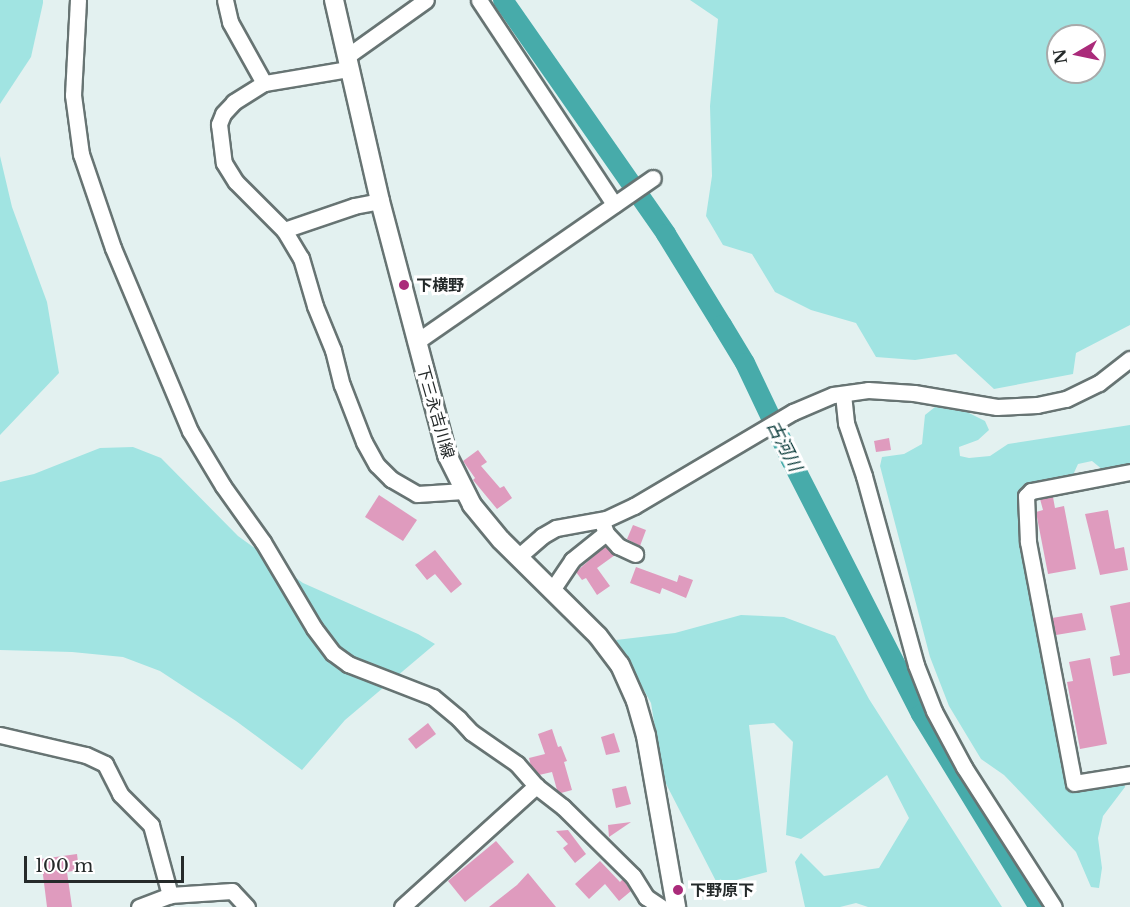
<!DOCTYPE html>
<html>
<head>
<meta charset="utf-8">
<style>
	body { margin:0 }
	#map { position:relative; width:1130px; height:907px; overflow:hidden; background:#e3f1f0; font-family:"Libre Baskerville","Noto Sans JP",serif }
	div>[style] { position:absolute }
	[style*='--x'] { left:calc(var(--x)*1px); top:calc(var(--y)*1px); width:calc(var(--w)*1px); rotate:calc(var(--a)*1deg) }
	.green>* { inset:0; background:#a1e4e2 }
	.river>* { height:20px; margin:-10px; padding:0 10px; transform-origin:10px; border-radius:10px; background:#47abaa }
	.building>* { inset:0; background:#df9bbe }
	.roads { filter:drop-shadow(2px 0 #677473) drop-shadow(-2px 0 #677473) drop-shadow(0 2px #677473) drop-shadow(0 -2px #677473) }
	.minor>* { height:15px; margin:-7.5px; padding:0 7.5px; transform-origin:7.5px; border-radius:7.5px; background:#fff }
	.major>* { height:18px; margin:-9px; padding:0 9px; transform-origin:9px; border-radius:9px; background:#fff }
	.dots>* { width:16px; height:16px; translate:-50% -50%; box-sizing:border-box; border:3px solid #fff; border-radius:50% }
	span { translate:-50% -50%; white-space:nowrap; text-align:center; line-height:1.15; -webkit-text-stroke:6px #fff; paint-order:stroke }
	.poi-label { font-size:16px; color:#252a2a; font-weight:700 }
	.left { translate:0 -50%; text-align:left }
	.street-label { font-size:16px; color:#252a2a }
	.water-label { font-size:18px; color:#043635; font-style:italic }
	.north { position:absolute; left:1046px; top:24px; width:60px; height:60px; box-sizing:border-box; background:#fff; border:2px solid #a8aaaa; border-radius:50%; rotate:261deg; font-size:16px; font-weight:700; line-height:24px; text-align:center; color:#252a2a }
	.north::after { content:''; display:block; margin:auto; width:21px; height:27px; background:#aa2b7a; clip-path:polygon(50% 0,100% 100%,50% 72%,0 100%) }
	.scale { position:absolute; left:24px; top:856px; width:160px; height:27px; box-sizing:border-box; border:3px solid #252a2a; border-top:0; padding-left:8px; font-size:18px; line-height:21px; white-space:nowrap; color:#252a2a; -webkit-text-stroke:4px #fff; paint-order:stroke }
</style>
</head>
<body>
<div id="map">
	<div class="green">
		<div style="clip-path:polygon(0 0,43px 0,43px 3px,31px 57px,0 104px)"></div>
		<div style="clip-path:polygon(evenodd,1130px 0,1130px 325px,1076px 353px,1073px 374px,994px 389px,956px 354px,915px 360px,876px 357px,856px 323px,811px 310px,775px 292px,752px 254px,723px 245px,706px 216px,712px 176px,710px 106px,718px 19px,690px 0,1130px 0,1058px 36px,1094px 36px,1094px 72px,1058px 72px,1058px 36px)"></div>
		<div style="clip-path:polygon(0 156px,12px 207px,47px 302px,59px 373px,0 435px)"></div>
		<div style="clip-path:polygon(935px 407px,967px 412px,985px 421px,989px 430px,978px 440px,959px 447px,960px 456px,969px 458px,990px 456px,1008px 444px,1130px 425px,1130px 465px,1103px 470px,1092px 461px,1078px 464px,1073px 475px,1026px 485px,1019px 493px,1023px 551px,1039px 647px,1069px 785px,1124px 781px,1125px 787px,1103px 816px,1098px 838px,1102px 868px,1099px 888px,1091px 887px,1076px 852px,1027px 799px,1004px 775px,981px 759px,949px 706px,930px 657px,880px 466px,882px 457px,904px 454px,922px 444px,925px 415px)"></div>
		<div style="clip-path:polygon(133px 447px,161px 458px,238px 536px,303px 583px,418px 634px,435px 644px,345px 720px,302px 770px,236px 721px,160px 671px,123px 657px,72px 652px,0 650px,0 482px,34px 474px,100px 448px)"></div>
		<div style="clip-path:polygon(741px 615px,784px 617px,835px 636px,869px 699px,1002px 907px,868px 907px,856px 903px,840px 907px,805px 907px,795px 862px,801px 853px,824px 876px,879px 868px,909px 818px,887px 775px,801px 839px,786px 835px,793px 742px,774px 723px,749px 725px,767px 872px,718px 885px,663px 778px,651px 703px,616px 640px,675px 633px)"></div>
	</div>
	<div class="river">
		<div style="--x:503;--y:0;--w:285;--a:55.1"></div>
		<div style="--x:666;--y:234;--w:107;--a:58.4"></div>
		<div style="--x:722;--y:325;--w:44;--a:58.8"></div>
		<div style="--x:745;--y:363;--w:107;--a:64.6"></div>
		<div style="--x:791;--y:460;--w:285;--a:62.9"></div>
		<div style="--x:921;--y:714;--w:226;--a:58.6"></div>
	</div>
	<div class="building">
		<div style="clip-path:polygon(889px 438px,891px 450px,876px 452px,874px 441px)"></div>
		<div style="clip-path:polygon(478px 450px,487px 462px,481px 466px,500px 488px,504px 486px,512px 498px,497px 509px,473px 480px,475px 478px,463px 461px)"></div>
		<div style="clip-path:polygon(379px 495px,417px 520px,403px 541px,365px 517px)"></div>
		<div style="clip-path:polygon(1053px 497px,1055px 508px,1064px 506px,1076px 569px,1048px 574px,1036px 512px,1043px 510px,1040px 499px)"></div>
		<div style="clip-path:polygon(1108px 510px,1115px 549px,1124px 547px,1128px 570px,1100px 575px,1085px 514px)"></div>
		<div style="clip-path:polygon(633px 525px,646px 530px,640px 546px,627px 539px)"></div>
		<div style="clip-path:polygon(605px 546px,615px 555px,597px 568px,610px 586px,597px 595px,586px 578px,582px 580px,576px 572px)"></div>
		<div style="clip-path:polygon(435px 550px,462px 584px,451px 593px,435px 574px,427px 580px,415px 565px)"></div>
		<div style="clip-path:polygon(636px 567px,677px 582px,679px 575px,693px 580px,686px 598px,662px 588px,660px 594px,630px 583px)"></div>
		<div style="clip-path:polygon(1130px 602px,1130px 673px,1113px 676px,1110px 657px,1120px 655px,1110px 606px)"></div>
		<div style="clip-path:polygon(1082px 613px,1086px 630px,1056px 635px,1052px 618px)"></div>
		<div style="clip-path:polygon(1090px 658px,1107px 744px,1080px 749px,1067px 682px,1073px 681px,1069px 662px)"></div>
		<div style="clip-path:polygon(428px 723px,436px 734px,416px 749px,408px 739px)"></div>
		<div style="clip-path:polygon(552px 729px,558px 747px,561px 746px,567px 761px,564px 762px,572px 790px,561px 793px,557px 790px,552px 772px,539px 775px,531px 766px,529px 758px,545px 754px,538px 734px)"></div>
		<div style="clip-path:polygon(614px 733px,620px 752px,606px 755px,601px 737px)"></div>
		<div style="clip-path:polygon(626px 786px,631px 804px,616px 808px,612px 789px)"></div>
		<div style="clip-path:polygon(631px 822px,609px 837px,608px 825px)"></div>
		<div style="clip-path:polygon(568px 830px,586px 854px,575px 863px,563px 848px,568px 844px,556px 831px)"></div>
		<div style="clip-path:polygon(496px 841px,514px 862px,465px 902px,448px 881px)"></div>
		<div style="clip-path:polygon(77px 854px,79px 870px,67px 872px,72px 907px,47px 907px,41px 859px)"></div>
		<div style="clip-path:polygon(600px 861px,620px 882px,623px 879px,631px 891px,619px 901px,605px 884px,589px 899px,575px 884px)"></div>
		<div style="clip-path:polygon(528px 873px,556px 907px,489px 907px,517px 885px)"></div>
	</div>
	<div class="roads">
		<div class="minor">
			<div style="--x:78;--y:0;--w:95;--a:93"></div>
			<div style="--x:73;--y:95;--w:60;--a:82.3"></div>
			<div style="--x:81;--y:154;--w:99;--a:71.2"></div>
			<div style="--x:113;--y:248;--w:199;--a:67.2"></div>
			<div style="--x:190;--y:431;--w:64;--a:59"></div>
			<div style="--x:223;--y:486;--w:69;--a:54.5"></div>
			<div style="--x:263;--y:542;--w:100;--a:59.3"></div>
			<div style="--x:314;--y:628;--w:31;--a:53"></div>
			<div style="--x:333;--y:653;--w:19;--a:36"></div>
			<div style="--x:348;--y:664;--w:91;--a:21.2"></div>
			<div style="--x:433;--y:697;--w:34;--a:40"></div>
			<div style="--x:459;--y:719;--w:18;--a:47"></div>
			<div style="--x:471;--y:732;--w:56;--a:34.8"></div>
			<div style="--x:517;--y:764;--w:29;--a:49"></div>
			<div style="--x:536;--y:786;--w:34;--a:38"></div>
			<div style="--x:563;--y:807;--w:98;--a:44.6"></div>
			<div style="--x:633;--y:876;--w:25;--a:58"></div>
			<div style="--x:646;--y:897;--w:18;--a:34"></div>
			<div style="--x:225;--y:0;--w:23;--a:77"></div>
			<div style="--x:230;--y:22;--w:70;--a:60.9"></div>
			<div style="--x:479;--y:0;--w:245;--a:56.5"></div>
			<div style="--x:346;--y:57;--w:98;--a:-35.5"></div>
			<div style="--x:348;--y:69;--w:85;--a:170.5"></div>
			<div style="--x:264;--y:83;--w:36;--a:148"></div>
			<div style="--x:234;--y:102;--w:16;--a:133"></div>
			<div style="--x:223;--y:114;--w:11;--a:112"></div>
			<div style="--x:219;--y:124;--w:39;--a:83"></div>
			<div style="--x:224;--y:163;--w:22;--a:58"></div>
			<div style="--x:236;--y:182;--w:68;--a:45"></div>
			<div style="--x:284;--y:230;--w:33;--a:59"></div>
			<div style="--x:301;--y:258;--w:50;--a:73.7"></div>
			<div style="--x:315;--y:306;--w:48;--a:67.8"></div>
			<div style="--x:333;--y:350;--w:36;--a:76"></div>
			<div style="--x:342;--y:385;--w:61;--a:68.9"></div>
			<div style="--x:364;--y:442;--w:26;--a:61"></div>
			<div style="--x:377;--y:465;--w:20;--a:45"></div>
			<div style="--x:391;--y:479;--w:30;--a:30"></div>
			<div style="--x:417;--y:494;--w:47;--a:-3.7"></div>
			<div style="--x:284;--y:230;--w:74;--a:-18.9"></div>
			<div style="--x:354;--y:206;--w:26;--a:-11"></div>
			<div style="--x:416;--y:342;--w:288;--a:-34.7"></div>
			<div style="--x:843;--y:394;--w:29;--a:84"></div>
			<div style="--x:846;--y:423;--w:56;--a:71.2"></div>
			<div style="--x:864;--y:476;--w:196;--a:74.6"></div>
			<div style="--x:916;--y:665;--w:49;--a:68.6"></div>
			<div style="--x:934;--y:711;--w:64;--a:61.8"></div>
			<div style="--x:964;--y:767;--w:166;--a:57.3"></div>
			<div style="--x:1130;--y:472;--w:101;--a:169.1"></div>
			<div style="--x:1031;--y:491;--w:7;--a:135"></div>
			<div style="--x:1026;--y:496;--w:46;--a:87.5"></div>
			<div style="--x:1028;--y:542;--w:245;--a:79.2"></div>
			<div style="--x:1074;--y:783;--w:57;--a:-9.1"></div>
			<div style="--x:603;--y:525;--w:9;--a:69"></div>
			<div style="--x:606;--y:533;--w:18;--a:47"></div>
			<div style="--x:618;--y:546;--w:19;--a:25"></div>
			<div style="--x:518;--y:557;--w:32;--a:-41"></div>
			<div style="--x:542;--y:536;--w:16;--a:-30"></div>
			<div style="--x:556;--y:528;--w:51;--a:-10.2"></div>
			<div style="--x:606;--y:519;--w:31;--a:-25"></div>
			<div style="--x:634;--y:506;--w:185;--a:-30.6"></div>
			<div style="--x:793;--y:412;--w:43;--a:-23"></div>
			<div style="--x:833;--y:395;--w:35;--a:-8"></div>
			<div style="--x:868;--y:390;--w:46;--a:3.7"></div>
			<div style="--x:914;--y:393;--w:84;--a:9.6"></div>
			<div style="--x:997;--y:407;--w:40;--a:-2.9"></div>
			<div style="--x:1037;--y:405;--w:30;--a:-12"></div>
			<div style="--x:1066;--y:399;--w:37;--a:-26"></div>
			<div style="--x:1099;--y:383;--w:39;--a:-38"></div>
			<div style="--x:552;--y:590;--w:36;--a:-56"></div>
			<div style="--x:572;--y:560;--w:43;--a:-38.5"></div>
			<div style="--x:0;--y:735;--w:88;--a:13.1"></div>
			<div style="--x:86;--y:755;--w:21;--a:25"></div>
			<div style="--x:105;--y:764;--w:34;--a:63"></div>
			<div style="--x:120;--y:794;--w:44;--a:45"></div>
			<div style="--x:151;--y:825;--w:73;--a:74.8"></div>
			<div style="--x:139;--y:907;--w:33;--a:-21"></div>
			<div style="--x:170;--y:895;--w:62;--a:-3.7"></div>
			<div style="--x:232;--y:891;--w:22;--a:47"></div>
			<div style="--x:402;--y:907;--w:181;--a:-42.1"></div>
		</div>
		<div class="major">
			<div style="--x:334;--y:0;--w:206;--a:77.1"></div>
			<div style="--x:380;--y:201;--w:263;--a:75.2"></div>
			<div style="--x:447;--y:455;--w:56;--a:63.4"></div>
			<div style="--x:472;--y:505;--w:45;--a:50.4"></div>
			<div style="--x:501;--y:540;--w:136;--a:44.7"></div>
			<div style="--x:598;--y:636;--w:36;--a:53"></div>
			<div style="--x:620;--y:665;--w:39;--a:66"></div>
			<div style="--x:636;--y:701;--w:36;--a:74"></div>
			<div style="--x:646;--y:736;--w:174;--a:80"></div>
		</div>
	</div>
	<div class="dots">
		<div style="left:404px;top:285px;background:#aa2b7a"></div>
		<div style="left:678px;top:890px;background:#aa2b7a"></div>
	</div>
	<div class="poi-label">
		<span class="left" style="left:416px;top:285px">下横野</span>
		<span class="left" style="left:690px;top:890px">下野原下</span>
	</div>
	<div class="street-label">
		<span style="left:436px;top:412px;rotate:74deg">下三永吉川線</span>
	</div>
	<div class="water-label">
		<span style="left:784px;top:446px;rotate:63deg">古河川</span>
	</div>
	<div class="north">N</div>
	<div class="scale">100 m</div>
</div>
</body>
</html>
